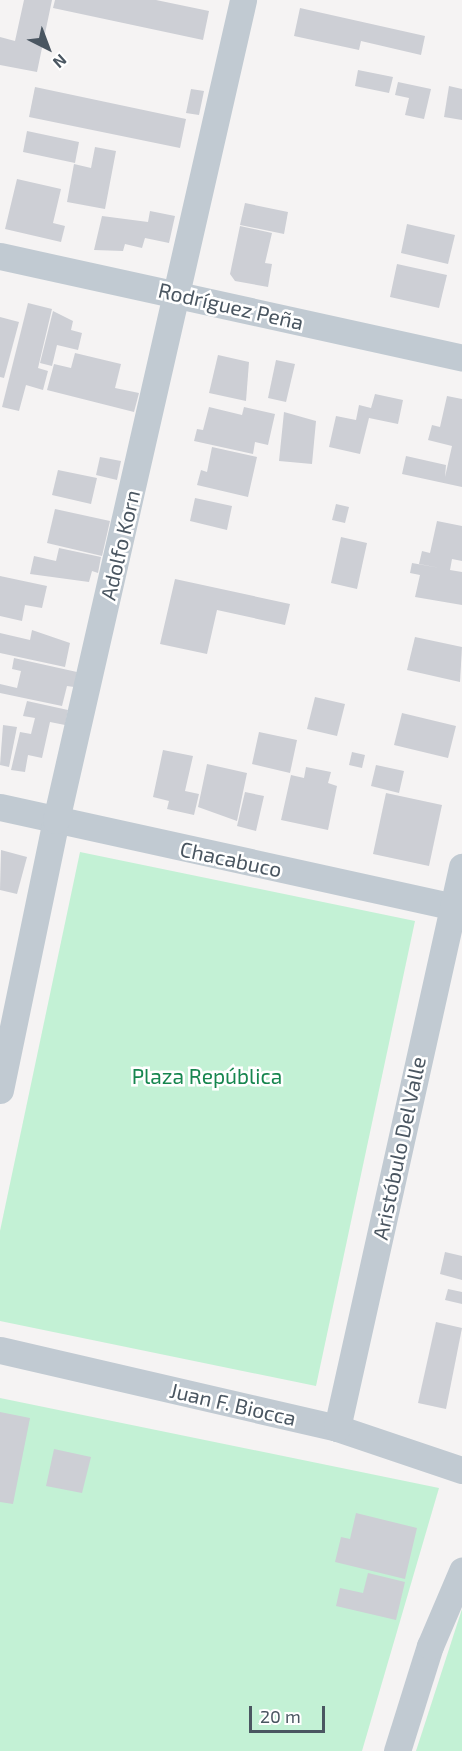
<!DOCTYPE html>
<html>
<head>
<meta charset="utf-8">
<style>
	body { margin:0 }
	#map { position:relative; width:462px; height:1751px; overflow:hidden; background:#f5f3f3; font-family:"Exo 2",sans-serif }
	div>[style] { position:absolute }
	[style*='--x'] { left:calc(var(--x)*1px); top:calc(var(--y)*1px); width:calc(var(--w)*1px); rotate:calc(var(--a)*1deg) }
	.green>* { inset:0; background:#c3f1d5 }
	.building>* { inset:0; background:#cdcfd5 }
	.minor>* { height:27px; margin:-13.5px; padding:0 13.5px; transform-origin:13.5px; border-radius:13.5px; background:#c1cad2 }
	span { translate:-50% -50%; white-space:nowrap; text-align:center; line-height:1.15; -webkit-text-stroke:5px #fff; paint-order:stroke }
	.street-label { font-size:21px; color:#4a5661 }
	.park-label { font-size:21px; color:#17864f }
	.north { position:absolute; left:18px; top:18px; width:60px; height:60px; -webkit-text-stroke:4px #fff; paint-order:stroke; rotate:138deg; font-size:16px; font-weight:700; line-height:24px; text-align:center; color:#4a5661 }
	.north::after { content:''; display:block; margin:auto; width:21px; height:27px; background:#4a5661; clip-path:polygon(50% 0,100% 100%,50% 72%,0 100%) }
	.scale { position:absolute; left:249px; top:1706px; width:76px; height:27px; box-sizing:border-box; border:3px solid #4a5661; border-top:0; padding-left:8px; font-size:18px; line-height:21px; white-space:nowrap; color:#4a5661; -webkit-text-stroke:4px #fff; paint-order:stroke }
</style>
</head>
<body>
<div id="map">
	<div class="green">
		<div style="clip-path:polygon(80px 852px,415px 921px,316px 1386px,0 1321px,0 1231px)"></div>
		<div style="clip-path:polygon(0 1398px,439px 1488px,362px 1751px,0 1751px)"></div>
		<div style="clip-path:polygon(462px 1609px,462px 1751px,416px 1751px)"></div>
	</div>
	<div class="building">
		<div style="clip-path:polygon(24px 0,52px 0,37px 72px,0 65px,0 37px,15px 41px)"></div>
		<div style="clip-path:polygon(55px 0,156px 0,209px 11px,203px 40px,53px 8px)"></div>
		<div style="clip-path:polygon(300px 8px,425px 36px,421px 55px,361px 41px,359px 50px,294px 36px)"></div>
		<div style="clip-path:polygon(358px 70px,393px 77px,389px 93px,355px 86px)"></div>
		<div style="clip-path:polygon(398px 82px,431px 89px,424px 119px,405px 115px,409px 98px,395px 95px)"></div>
		<div style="clip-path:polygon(449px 86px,462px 89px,462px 120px,444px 117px)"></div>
		<div style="clip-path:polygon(35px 87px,186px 119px,180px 148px,29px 117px)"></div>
		<div style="clip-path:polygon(191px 89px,204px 91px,199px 115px,186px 113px)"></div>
		<div style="clip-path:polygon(27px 131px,79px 142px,75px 163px,23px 152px)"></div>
		<div style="clip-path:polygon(95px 147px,116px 151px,105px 209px,67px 202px,74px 164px,91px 168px)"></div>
		<div style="clip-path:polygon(17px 179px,61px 189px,53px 223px,65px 226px,61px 242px,5px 229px)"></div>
		<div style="clip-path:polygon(245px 203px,288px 212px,284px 234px,240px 225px)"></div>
		<div style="clip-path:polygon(150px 211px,175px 216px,169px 243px,145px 238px,142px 248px,125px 244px,123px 251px,94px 250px,102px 216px,148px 222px)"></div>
		<div style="clip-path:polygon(407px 224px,455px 235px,448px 264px,401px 253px)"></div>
		<div style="clip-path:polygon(240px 226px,272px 233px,265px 263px,272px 264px,268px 287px,235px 281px,230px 274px)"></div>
		<div style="clip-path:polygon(397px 264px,447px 275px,439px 308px,390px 297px)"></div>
		<div style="clip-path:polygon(28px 303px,52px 309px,38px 368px,48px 371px,43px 390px,26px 385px,19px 411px,2px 407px)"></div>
		<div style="clip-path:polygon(53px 311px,73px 321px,71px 330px,82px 333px,78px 350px,57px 345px,52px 366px,40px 363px)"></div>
		<div style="clip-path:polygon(0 317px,19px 322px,4px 378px,0 377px)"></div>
		<div style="clip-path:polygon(75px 353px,121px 364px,115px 388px,139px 393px,134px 412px,47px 390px,54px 364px,71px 368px)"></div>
		<div style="clip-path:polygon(218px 355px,249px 362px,246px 401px,209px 393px)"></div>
		<div style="clip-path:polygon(276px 360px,295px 364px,286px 402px,268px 398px)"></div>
		<div style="clip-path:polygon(375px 394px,403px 400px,398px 424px,369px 418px,360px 454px,329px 447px,336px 416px,356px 420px,359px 405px,371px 408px)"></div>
		<div style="clip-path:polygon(447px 396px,462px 399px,462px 487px,402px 474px,406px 456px,446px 465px,445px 477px,452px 446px,428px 440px,432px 425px,440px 427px)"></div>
		<div style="clip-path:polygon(209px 407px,242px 415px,244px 407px,275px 414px,268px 445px,255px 442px,253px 454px,194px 441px,197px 429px,203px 430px)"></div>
		<div style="clip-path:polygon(284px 412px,316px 421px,312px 464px,279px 461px)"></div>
		<div style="clip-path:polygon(212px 447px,257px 457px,248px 497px,197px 485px,201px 470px,207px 472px)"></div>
		<div style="clip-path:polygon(100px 457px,121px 461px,117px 480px,96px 475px)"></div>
		<div style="clip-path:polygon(58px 470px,97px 478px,91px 504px,52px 495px)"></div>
		<div style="clip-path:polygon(195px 498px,232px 506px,227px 530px,190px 521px)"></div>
		<div style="clip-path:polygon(336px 504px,349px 507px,345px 523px,332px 520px)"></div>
		<div style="clip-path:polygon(55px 509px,110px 521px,102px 556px,47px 543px)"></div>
		<div style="clip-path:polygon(437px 521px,462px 526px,462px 561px,452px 559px,450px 570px,462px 572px,462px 605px,415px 597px,420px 575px,410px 573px,412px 563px,440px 568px,419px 564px,422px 551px,430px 553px)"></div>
		<div style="clip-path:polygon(341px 537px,367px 543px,357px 589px,331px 583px)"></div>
		<div style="clip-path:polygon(59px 548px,101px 557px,98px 573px,92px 571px,89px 582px,30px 574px,34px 556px,56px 561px)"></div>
		<div style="clip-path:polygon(0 576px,47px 586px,42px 608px,25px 605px,22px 621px,0 616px)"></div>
		<div style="clip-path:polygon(175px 579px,290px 604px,285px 625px,217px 610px,207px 654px,160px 644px)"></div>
		<div style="clip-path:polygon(32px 630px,70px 643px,65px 667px,0 653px,0 633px,30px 640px)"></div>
		<div style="clip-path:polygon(415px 637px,462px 647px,460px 682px,407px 670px)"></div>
		<div style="clip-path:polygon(14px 658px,77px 672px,74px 687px,67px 686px,62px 706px,0 693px,0 684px,17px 688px,21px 671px,12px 669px)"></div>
		<div style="clip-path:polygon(315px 697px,345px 704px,337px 736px,307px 729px)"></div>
		<div style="clip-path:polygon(27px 701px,68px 710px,65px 725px,50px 722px,42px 758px,28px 755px,25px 772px,11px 770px,20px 732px,31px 734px,35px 718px,23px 716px)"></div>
		<div style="clip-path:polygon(402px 713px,456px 726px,448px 758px,394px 745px)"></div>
		<div style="clip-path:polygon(3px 725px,17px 727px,9px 767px,0 765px)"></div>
		<div style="clip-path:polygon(259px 732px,297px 740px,290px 773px,252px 764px)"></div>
		<div style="clip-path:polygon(163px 750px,193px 756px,185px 791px,199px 794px,194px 815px,167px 809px,169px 801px,153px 797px)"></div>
		<div style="clip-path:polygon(352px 752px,365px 755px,362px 768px,349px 765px)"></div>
		<div style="clip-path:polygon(207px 764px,247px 773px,237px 821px,198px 807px)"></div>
		<div style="clip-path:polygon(376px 765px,404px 771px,399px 793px,371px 786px)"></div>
		<div style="clip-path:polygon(306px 767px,331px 772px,328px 783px,337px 786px,328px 830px,281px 820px,291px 775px,304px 778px)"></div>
		<div style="clip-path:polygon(245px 792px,264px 796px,256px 831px,237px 826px)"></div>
		<div style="clip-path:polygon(386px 793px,442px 805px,429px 866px,373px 854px)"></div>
		<div style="clip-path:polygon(1px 850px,27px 857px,17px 894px,0 890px)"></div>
		<div style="clip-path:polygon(445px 1252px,462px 1256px,462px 1280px,440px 1274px)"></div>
		<div style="clip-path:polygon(448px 1289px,462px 1292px,462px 1304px,445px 1300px)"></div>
		<div style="clip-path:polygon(436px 1322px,462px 1328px,446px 1409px,418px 1403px)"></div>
		<div style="clip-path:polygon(0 1412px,30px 1418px,13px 1504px,0 1502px)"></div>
		<div style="clip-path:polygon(54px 1449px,91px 1457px,82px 1493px,46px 1486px)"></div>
		<div style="clip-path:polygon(356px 1513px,417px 1528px,405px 1579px,335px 1562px,341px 1537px,350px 1539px)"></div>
		<div style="clip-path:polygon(368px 1573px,405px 1582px,396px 1620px,336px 1606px,340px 1588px,363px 1593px)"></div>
	</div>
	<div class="minor">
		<div style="--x:0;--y:256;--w:473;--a:12.4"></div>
		<div style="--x:0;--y:807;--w:473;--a:12.4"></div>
		<div style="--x:0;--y:1090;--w:276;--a:-78.3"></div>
		<div style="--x:56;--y:820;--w:841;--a:-77.15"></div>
		<div style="--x:0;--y:1350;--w:346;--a:13"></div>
		<div style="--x:337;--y:1428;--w:132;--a:18.6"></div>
		<div style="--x:337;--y:1428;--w:575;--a:-77.44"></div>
		<div style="--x:397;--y:1751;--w:110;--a:-72.6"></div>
		<div style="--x:430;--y:1646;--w:82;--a:-66.9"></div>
	</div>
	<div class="street-label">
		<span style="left:231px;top:306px;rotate:13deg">Rodríguez Peña</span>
		<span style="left:120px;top:545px;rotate:-77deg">Adolfo Korn</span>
		<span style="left:231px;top:859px;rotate:12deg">Chacabuco</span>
		<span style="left:399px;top:1148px;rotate:-78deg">Aristóbulo Del Valle</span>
		<span style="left:233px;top:1404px;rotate:13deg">Juan F. Biocca</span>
	</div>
	<div class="park-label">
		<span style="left:207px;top:1076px">Plaza República</span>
	</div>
	<div class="north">N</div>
	<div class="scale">20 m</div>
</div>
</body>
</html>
